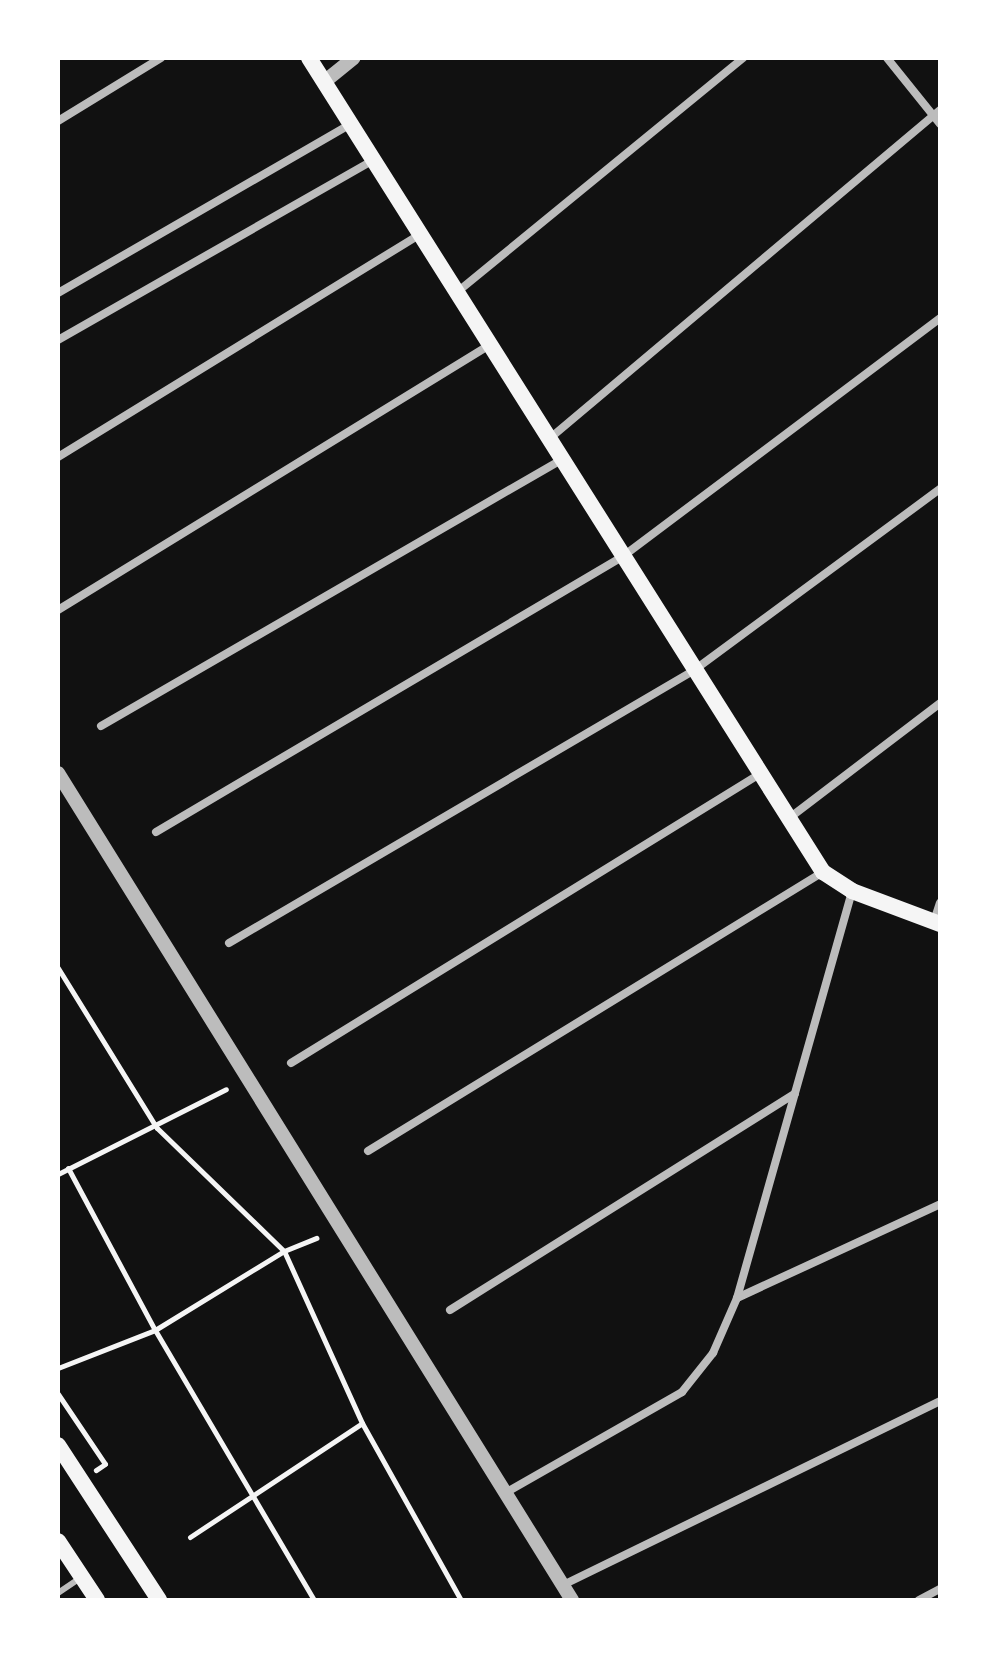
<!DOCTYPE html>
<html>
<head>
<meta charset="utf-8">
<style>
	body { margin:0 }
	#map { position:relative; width:998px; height:1658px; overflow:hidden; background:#111; font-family:Jost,sans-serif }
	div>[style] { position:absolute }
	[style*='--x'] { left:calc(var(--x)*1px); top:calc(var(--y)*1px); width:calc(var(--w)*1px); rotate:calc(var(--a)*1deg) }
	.path>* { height:5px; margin:-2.5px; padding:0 2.5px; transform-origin:2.5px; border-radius:2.5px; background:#f5f5f5 }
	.service>* { height:6px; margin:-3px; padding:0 3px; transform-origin:3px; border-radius:3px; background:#bcbcbc }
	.minor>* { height:8px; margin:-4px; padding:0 4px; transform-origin:4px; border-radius:4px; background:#bcbcbc }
	.tertiary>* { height:14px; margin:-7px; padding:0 7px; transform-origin:7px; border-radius:7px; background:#bcbcbc }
	.secondary>* { height:16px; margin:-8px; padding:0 8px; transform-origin:8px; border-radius:8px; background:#f5f5f5 }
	span { translate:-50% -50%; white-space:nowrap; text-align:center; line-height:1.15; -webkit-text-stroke:6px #fff; paint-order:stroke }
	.frame { position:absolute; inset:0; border:60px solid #fff; pointer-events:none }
</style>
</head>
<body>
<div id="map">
	<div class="path">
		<div style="--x:58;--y:968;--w:188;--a:58.3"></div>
		<div style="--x:157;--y:1128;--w:177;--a:44.1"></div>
		<div style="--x:284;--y:1251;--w:189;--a:65.6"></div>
		<div style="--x:362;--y:1423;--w:203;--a:60.8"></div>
		<div style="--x:68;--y:1168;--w:184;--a:61.8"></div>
		<div style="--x:155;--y:1330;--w:313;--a:59.5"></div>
		<div style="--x:58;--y:1174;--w:188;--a:-26.8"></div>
		<div style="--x:58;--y:1368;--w:104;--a:-21.4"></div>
		<div style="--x:155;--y:1330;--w:151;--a:-31.5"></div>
		<div style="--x:284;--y:1251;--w:35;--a:-22"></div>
		<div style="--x:58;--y:1394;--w:84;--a:56.1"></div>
		<div style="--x:105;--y:1464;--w:11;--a:146"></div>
		<div style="--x:190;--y:1537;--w:206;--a:-33.5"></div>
	</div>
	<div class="service">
		<div style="--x:58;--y:1593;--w:29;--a:-34"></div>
	</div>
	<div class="minor">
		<div style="--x:887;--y:58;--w:85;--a:51.2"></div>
		<div style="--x:58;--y:121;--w:121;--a:-31.5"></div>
		<div style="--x:58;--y:293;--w:338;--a:-30"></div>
		<div style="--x:456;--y:293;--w:371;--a:-39.3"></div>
		<div style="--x:58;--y:340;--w:363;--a:-29.7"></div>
		<div style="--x:549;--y:439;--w:511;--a:-40.08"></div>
		<div style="--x:58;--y:457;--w:426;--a:-31.6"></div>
		<div style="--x:58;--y:610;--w:505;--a:-31.55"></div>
		<div style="--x:101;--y:726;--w:531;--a:-30.04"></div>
		<div style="--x:788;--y:819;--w:191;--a:-37.3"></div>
		<div style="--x:156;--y:832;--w:541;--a:-30.55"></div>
		<div style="--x:622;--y:557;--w:398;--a:-36.9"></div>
		<div style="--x:934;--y:921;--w:19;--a:-72"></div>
		<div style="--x:229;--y:943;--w:538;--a:-30.38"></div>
		<div style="--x:693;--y:671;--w:307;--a:-36.4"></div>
		<div style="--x:291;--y:1063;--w:549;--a:-31.66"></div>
		<div style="--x:368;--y:1151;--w:534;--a:-31.52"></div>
		<div style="--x:737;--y:1298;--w:224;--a:-24.8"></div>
		<div style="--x:450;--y:1310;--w:407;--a:-32.1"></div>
		<div style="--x:505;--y:1493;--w:204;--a:-29.7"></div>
		<div style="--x:682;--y:1392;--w:50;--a:-51.5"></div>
		<div style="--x:713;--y:1353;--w:60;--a:-66.4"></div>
		<div style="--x:737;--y:1298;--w:422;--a:-74.2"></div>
		<div style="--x:563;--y:1585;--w:420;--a:-26"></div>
		<div style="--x:919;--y:1600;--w:24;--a:-28"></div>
	</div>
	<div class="tertiary">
		<div style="--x:324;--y:82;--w:38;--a:-39"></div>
		<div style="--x:58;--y:773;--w:974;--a:58.14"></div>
	</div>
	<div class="secondary">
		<div style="--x:309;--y:58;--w:963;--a:57.73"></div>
		<div style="--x:823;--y:872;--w:35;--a:33"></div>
		<div style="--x:852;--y:891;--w:94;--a:20.6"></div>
		<div style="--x:58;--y:1445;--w:185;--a:56.9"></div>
		<div style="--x:58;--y:1541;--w:71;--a:56.5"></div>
	</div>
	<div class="frame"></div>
</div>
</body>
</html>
